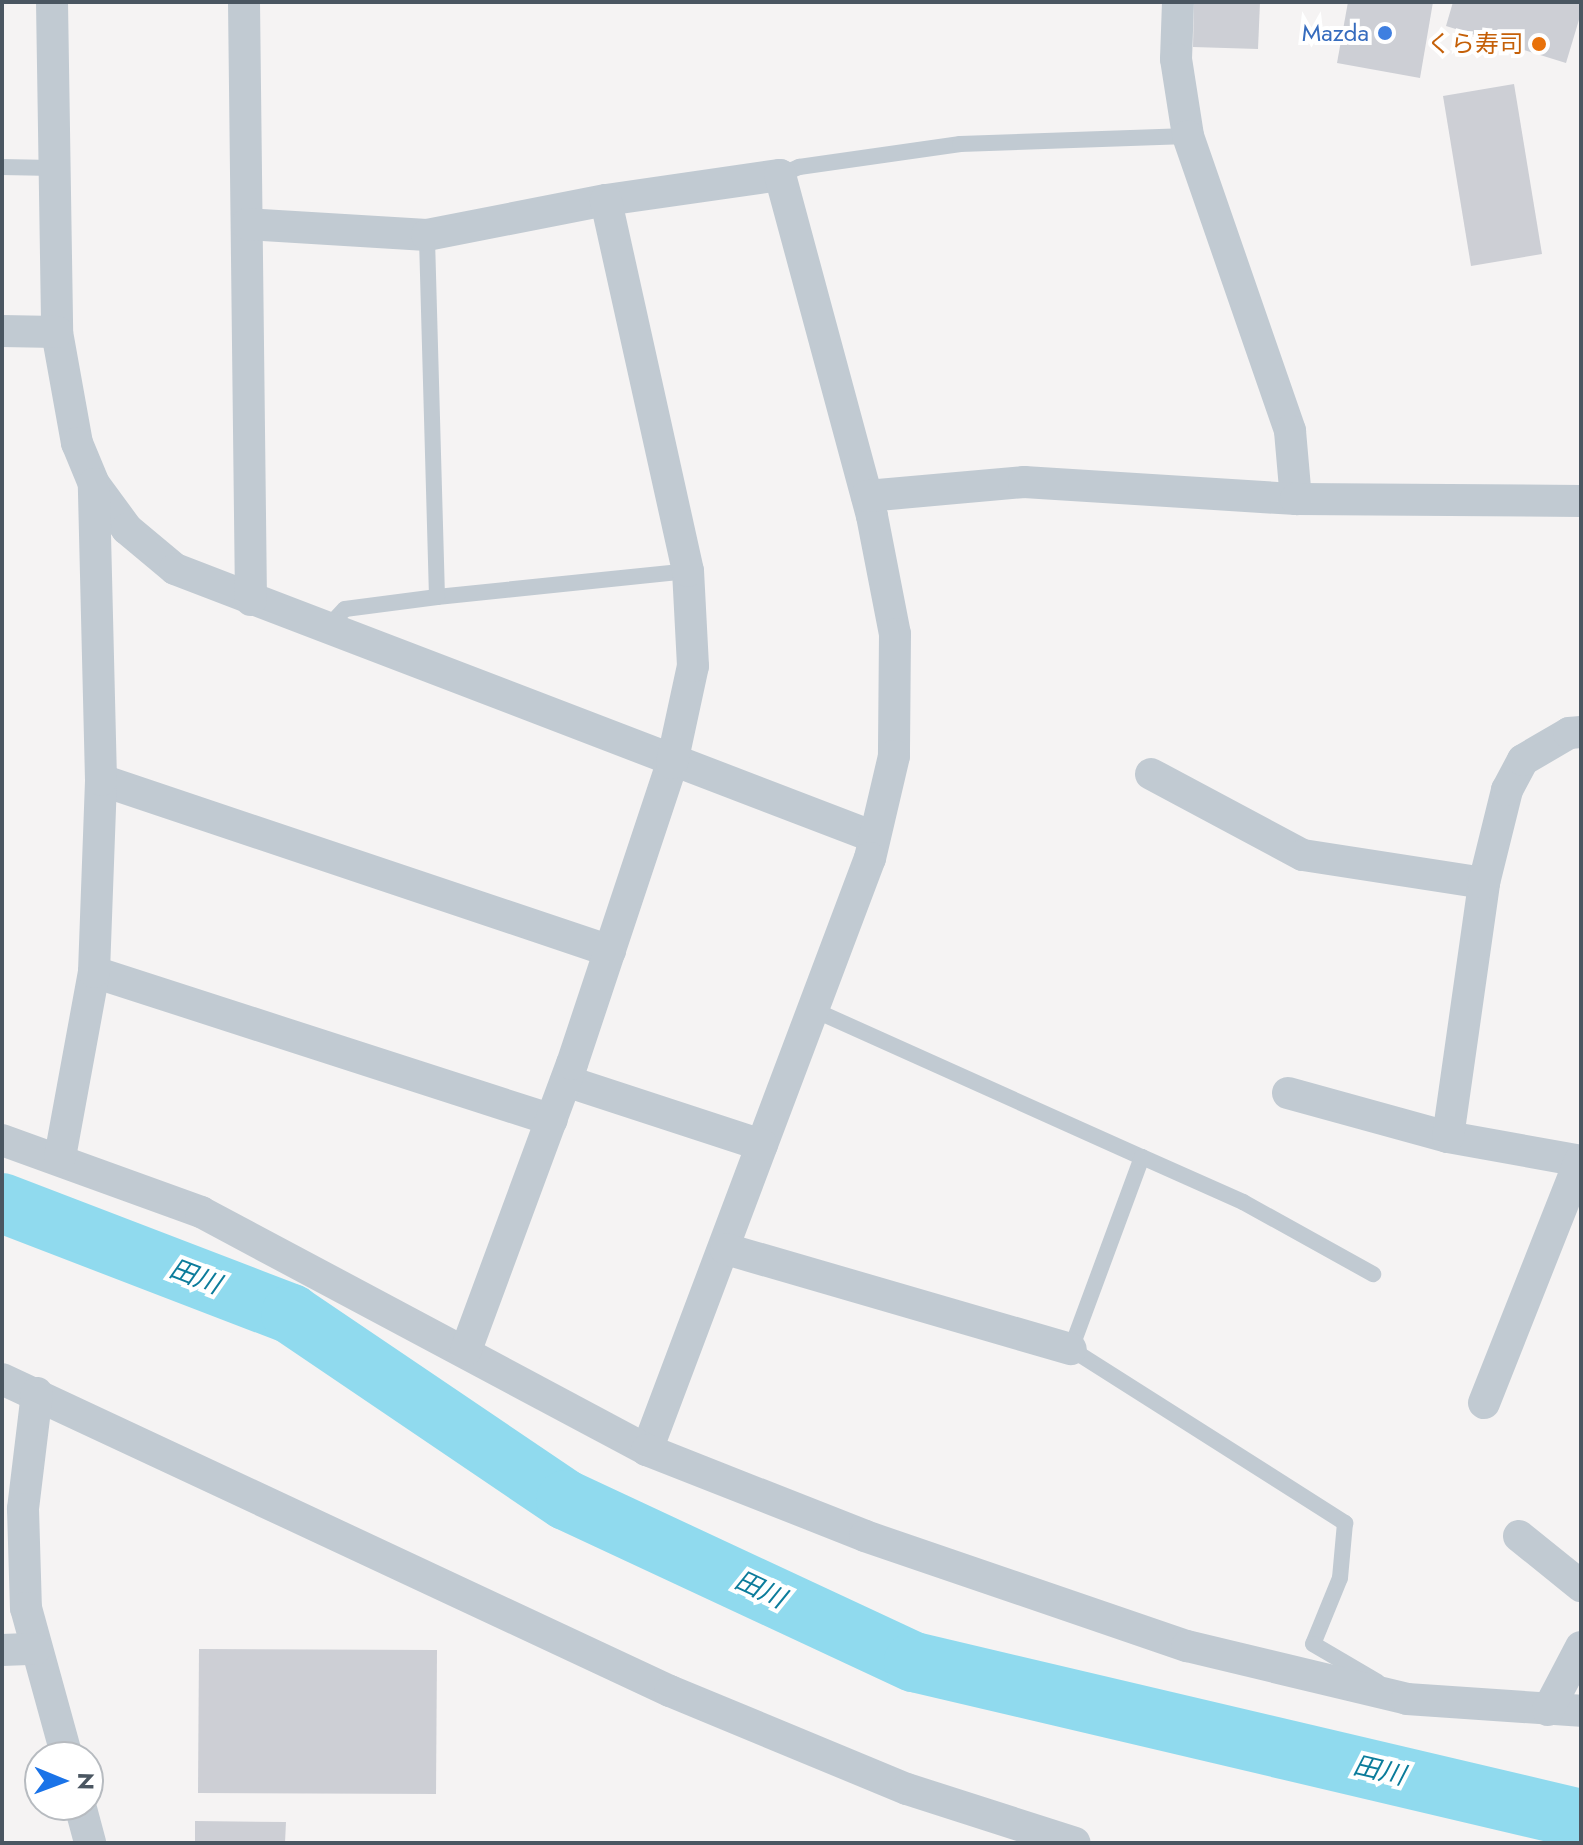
<!DOCTYPE html>
<html>
<head>
<meta charset="utf-8">
<style>
	body { margin:0 }
	#map { position:relative; width:1583px; height:1845px; overflow:hidden; background:#f5f3f3; font-family:Jost,"Noto Sans JP",sans-serif }
	div>[style] { position:absolute }
	[style*='--x'] { left:calc(var(--x)*1px); top:calc(var(--y)*1px); width:calc(var(--w)*1px); rotate:calc(var(--a)*1deg) }
	.river>* { height:60px; margin:-30px; padding:0 30px; transform-origin:30px; border-radius:30px; background:#90daee }
	.building>* { inset:0; background:#cdcfd5 }
	.service>* { height:16px; margin:-8px; padding:0 8px; transform-origin:8px; border-radius:8px; background:#c1cad2 }
	.minor>* { height:32px; margin:-16px; padding:0 16px; transform-origin:16px; border-radius:16px; background:#c1cad2 }
	.dots>* { width:22px; height:22px; translate:-50% -50%; box-sizing:border-box; border:4px solid #fff; border-radius:50% }
	span { translate:-50% -50%; white-space:nowrap; text-align:center; line-height:1.15; -webkit-text-stroke:8px #fff; paint-order:stroke }
	.shop-label { font-size:24px; color:#366cbe }
	.right { translate:-100% -50%; text-align:right }
	.food-label { font-size:24px; color:#c56008 }
	.water-label { font-size:26px; color:#0c7c9b; font-style:italic }
	.frame { position:absolute; inset:0; border:4px solid #4a5661; pointer-events:none }
	.north { position:absolute; left:24px; top:1741px; width:80px; height:80px; box-sizing:border-box; background:#fff; border:2px solid #b7bbc0; border-radius:50%; rotate:91deg; font-size:22px; font-weight:700; line-height:32px; text-align:center; color:#4a5661 }
	.north::after { content:''; display:block; margin:auto; width:28px; height:36px; background:#1a73e8; clip-path:polygon(50% 0,100% 100%,50% 72%,0 100%) }
</style>
</head>
<body>
<div id="map">
	<div class="river">
		<div style="--x:2;--y:1203;--w:310;--a:21"></div>
		<div style="--x:291;--y:1314;--w:332;--a:34.1"></div>
		<div style="--x:566;--y:1500;--w:384;--a:25"></div>
		<div style="--x:914;--y:1662;--w:685;--a:13.25"></div>
	</div>
	<div class="building">
		<div style="clip-path:polygon(1194px 2px,1260px 2px,1258px 49px,1193px 47px)"></div>
		<div style="clip-path:polygon(1348px 2px,1433px 2px,1420px 78px,1337px 63px)"></div>
		<div style="clip-path:polygon(1453px 2px,1581px 2px,1581px 13px,1566px 63px,1446px 26px)"></div>
		<div style="clip-path:polygon(1514px 84px,1542px 254px,1471px 266px,1443px 96px)"></div>
		<div style="clip-path:polygon(199px 1649px,437px 1650px,436px 1794px,198px 1793px)"></div>
		<div style="clip-path:polygon(195px 1821px,286px 1822px,285px 1843px,195px 1843px)"></div>
	</div>
	<div class="service">
		<div style="--x:2;--y:167;--w:51;--a:1.1"></div>
		<div style="--x:780;--y:175;--w:21;--a:-23"></div>
		<div style="--x:799;--y:167;--w:163;--a:-8.1"></div>
		<div style="--x:960;--y:144;--w:228;--a:-2"></div>
		<div style="--x:437;--y:597;--w:252;--a:-5.9"></div>
		<div style="--x:327;--y:628;--w:26;--a:-47"></div>
		<div style="--x:345;--y:609;--w:93;--a:-7.4"></div>
		<div style="--x:437;--y:597;--w:362;--a:-91.6"></div>
		<div style="--x:812;--y:1009;--w:362;--a:24.2"></div>
		<div style="--x:1142;--y:1157;--w:205;--a:110.3"></div>
		<div style="--x:1071;--y:1349;--w:325;--a:32.4"></div>
		<div style="--x:1345;--y:1523;--w:55;--a:95.2"></div>
		<div style="--x:1340;--y:1578;--w:71;--a:112.2"></div>
		<div style="--x:1313;--y:1644;--w:75;--a:30.3"></div>
		<div style="--x:1142;--y:1157;--w:111;--a:24"></div>
		<div style="--x:1243;--y:1202;--w:149;--a:29"></div>
	</div>
	<div class="minor">
		<div style="--x:52;--y:2;--w:330;--a:89.1"></div>
		<div style="--x:57;--y:332;--w:113;--a:79.8"></div>
		<div style="--x:77;--y:443;--w:44;--a:67.5"></div>
		<div style="--x:94;--y:484;--w:56;--a:53.7"></div>
		<div style="--x:127;--y:529;--w:62;--a:39.8"></div>
		<div style="--x:175;--y:569;--w:749;--a:20.98"></div>
		<div style="--x:244;--y:2;--w:598;--a:89.33"></div>
		<div style="--x:1178;--y:2;--w:57;--a:92"></div>
		<div style="--x:1176;--y:59;--w:78;--a:81.1"></div>
		<div style="--x:1188;--y:136;--w:312;--a:70.9"></div>
		<div style="--x:1290;--y:431;--w:68;--a:85"></div>
		<div style="--x:247;--y:224;--w:180;--a:3.5"></div>
		<div style="--x:427;--y:235;--w:182;--a:-11.1"></div>
		<div style="--x:606;--y:200;--w:176;--a:-8.2"></div>
		<div style="--x:780;--y:175;--w:353;--a:74.9"></div>
		<div style="--x:872;--y:516;--w:120;--a:79"></div>
		<div style="--x:895;--y:634;--w:122;--a:90.5"></div>
		<div style="--x:894;--y:756;--w:105;--a:103.2"></div>
		<div style="--x:870;--y:858;--w:633;--a:110.64"></div>
		<div style="--x:2;--y:331;--w:55;--a:1"></div>
		<div style="--x:867;--y:496;--w:158;--a:-5.1"></div>
		<div style="--x:1024;--y:482;--w:273;--a:3.6"></div>
		<div style="--x:1296;--y:499;--w:285;--a:0.4"></div>
		<div style="--x:1151;--y:774;--w:172;--a:28.1"></div>
		<div style="--x:1303;--y:855;--w:183;--a:8.8"></div>
		<div style="--x:101;--y:780;--w:537;--a:18.57"></div>
		<div style="--x:94;--y:972;--w:481;--a:17.9"></div>
		<div style="--x:566;--y:1081;--w:206;--a:18.1"></div>
		<div style="--x:1288;--y:1093;--w:166;--a:15.4"></div>
		<div style="--x:1448;--y:1137;--w:135;--a:10.2"></div>
		<div style="--x:1448;--y:1137;--w:257;--a:-81.9"></div>
		<div style="--x:1484;--y:883;--w:96;--a:-76.1"></div>
		<div style="--x:1507;--y:790;--w:34;--a:-62"></div>
		<div style="--x:1523;--y:760;--w:53;--a:-30.4"></div>
		<div style="--x:1569;--y:733;--w:12;--a:-5"></div>
		<div style="--x:2;--y:1140;--w:212;--a:19.9"></div>
		<div style="--x:201;--y:1212;--w:506;--a:28.09"></div>
		<div style="--x:647;--y:1450;--w:234;--a:21.5"></div>
		<div style="--x:865;--y:1536;--w:340;--a:18.9"></div>
		<div style="--x:1187;--y:1646;--w:226;--a:13.5"></div>
		<div style="--x:1407;--y:1699;--w:174;--a:3.9"></div>
		<div style="--x:60;--y:1157;--w:188;--a:-79.6"></div>
		<div style="--x:94;--y:972;--w:192;--a:-87.9"></div>
		<div style="--x:101;--y:780;--w:296;--a:-91.4"></div>
		<div style="--x:726;--y:1249;--w:359;--a:16.2"></div>
		<div style="--x:466;--y:1350;--w:305;--a:-69.7"></div>
		<div style="--x:572;--y:1064;--w:317;--a:-71.6"></div>
		<div style="--x:672;--y:763;--w:99;--a:-77.8"></div>
		<div style="--x:693;--y:666;--w:95;--a:-93"></div>
		<div style="--x:688;--y:571;--w:380;--a:-102.5"></div>
		<div style="--x:2;--y:1379;--w:737;--a:25.04"></div>
		<div style="--x:670;--y:1691;--w:256;--a:22.5"></div>
		<div style="--x:907;--y:1789;--w:176;--a:17.8"></div>
		<div style="--x:37;--y:1393;--w:117;--a:96.9"></div>
		<div style="--x:23;--y:1509;--w:99;--a:88.3"></div>
		<div style="--x:26;--y:1608;--w:155;--a:74.6"></div>
		<div style="--x:1484;--y:1403;--w:260;--a:-68.4"></div>
		<div style="--x:1519;--y:1536;--w:80;--a:38.9"></div>
		<div style="--x:2;--y:1650;--w:33;--a:-2"></div>
		<div style="--x:1548;--y:1710;--w:71;--a:-62.4"></div>
		<div style="--x:80;--y:1805;--w:39;--a:75"></div>
	</div>
	<div class="dots">
		<div style="left:1385px;top:33px;background:#3f7fe0"></div>
		<div style="left:1539px;top:44px;background:#e8710a"></div>
	</div>
	<div class="shop-label">
		<span class="right" style="left:1369px;top:33px">Mazda</span>
	</div>
	<div class="food-label">
		<span class="right" style="left:1523px;top:44px">くら寿司</span>
	</div>
	<div class="water-label">
		<span style="left:195px;top:1277px;rotate:21deg">田川</span>
		<span style="left:760px;top:1590px;rotate:25deg">田川</span>
		<span style="left:1379px;top:1771px;rotate:13deg">田川</span>
	</div>
	<div class="frame"></div>
	<div class="north">N</div>
</div>
</body>
</html>
